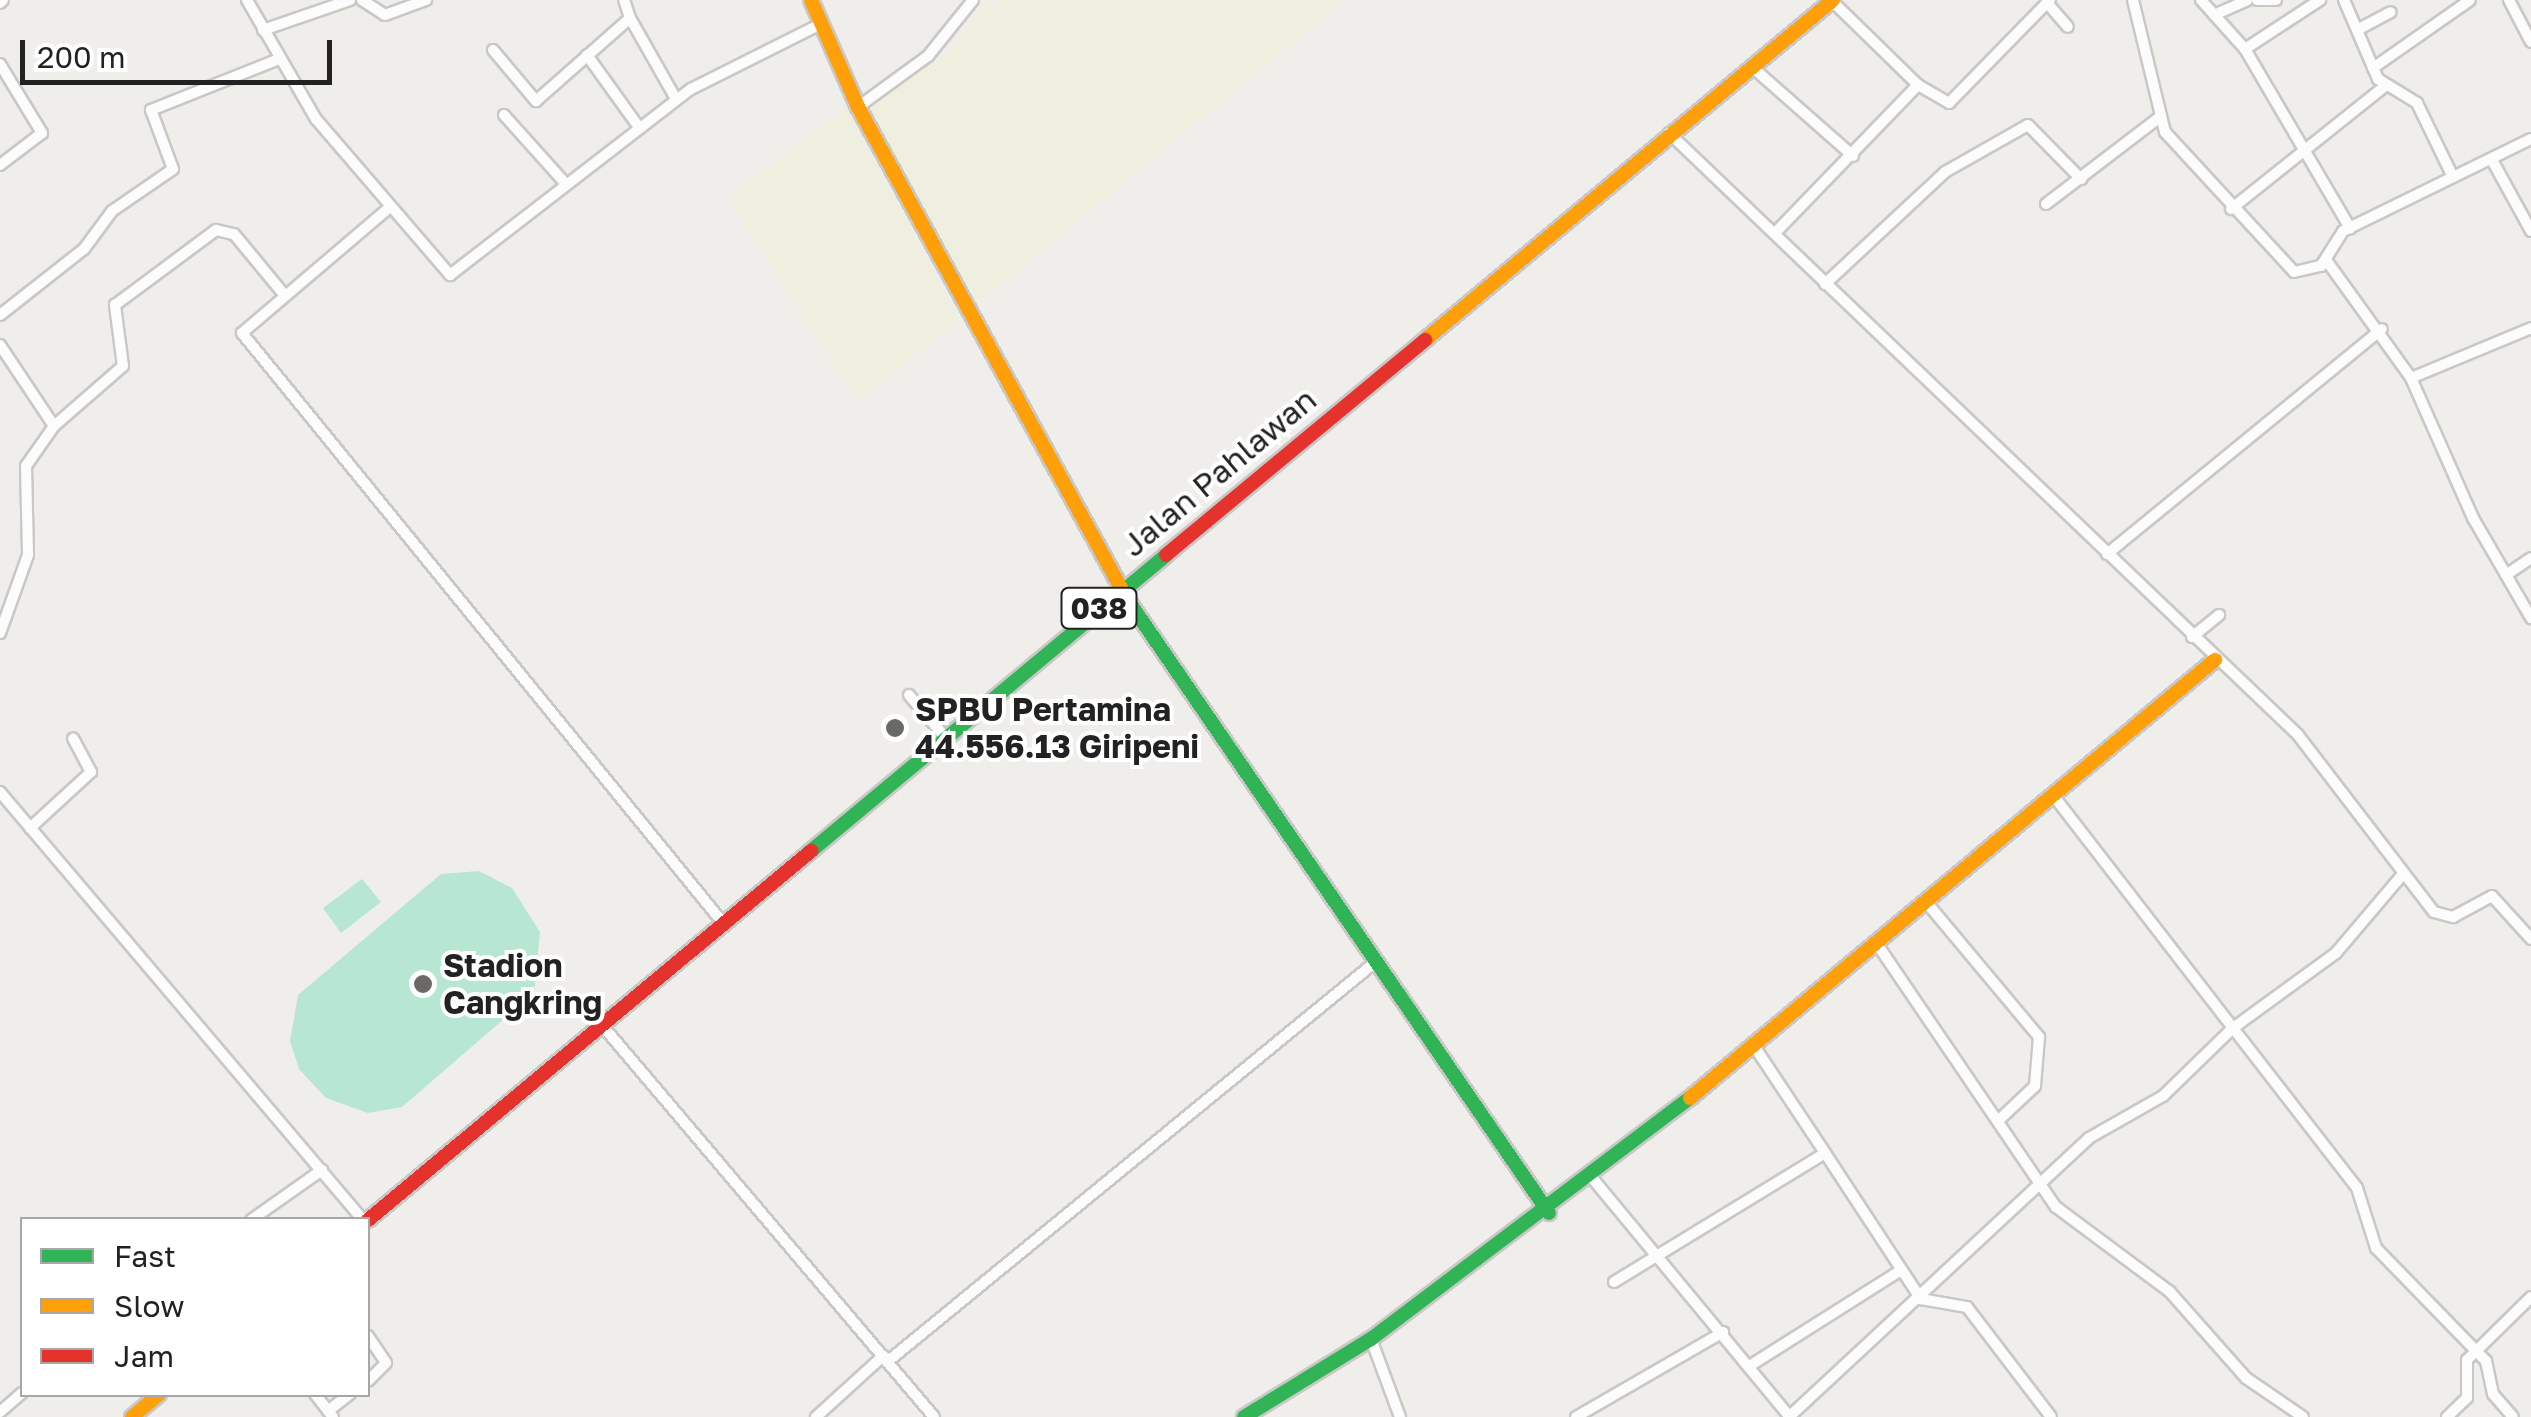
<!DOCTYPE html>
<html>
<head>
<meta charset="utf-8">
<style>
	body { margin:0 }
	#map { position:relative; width:2531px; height:1417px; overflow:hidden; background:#f0eeeb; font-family:"Golos Text",sans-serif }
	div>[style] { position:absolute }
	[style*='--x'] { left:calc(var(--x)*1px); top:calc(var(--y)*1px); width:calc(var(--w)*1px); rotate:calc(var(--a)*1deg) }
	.farmland>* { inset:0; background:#efefdf }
	.pitch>* { inset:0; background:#b7e6d2 }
	.roads { filter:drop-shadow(2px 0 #c9c8c7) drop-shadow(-2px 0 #c9c8c7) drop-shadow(0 2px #c9c8c7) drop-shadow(0 -2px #c9c8c7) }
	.street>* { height:10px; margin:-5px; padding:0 5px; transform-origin:5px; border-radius:5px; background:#fdfcfc }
	.fast>* { height:14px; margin:-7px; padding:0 7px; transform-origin:7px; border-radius:7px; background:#30b455 }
	.slow>* { height:14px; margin:-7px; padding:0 7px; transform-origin:7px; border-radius:7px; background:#ff9f0a }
	.jam>* { height:14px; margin:-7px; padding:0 7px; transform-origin:7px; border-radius:7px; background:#e5322d }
	.dots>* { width:28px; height:28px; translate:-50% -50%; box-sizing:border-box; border:5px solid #fff; border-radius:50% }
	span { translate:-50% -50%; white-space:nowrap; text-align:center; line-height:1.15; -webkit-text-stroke:8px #fff; paint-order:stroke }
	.shield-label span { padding:2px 8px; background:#fff; border:2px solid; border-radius:8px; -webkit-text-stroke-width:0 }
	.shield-label { font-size:30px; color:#222; font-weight:700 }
	.street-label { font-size:32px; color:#222 }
	.poi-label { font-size:32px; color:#222; font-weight:700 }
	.left { translate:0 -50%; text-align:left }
	.legend { position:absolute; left:20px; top:1217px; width:350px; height:180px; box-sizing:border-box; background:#fff; border:2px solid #a7a7a7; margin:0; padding:12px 18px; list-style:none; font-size:30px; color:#222 }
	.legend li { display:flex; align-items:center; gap:20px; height:50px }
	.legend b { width:50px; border:2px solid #a7a7a7 }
	.scale { position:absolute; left:20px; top:40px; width:312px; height:45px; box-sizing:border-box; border:5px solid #222; border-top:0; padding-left:12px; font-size:30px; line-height:35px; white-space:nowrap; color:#222; -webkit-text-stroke:8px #fff; paint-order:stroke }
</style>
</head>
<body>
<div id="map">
	<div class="farmland">
		<div style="clip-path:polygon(985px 0,1007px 18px,996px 0,1344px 0,1328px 14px,1323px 8px,1327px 15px,1120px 186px,1114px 179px,1119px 187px,968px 311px,860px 109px,929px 61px,937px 72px,931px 61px,949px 52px)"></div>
		<div style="clip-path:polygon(847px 107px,958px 319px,858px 403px,728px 199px,747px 183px,768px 218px,748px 181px,815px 131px,829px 152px,816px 130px)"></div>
	</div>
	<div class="pitch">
		<div style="clip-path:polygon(479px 871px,512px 888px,540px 932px,534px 993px,402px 1107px,368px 1113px,326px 1098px,299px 1069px,290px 1041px,298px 995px,441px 874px)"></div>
		<div style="clip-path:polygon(362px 879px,381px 902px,341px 933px,323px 908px)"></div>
	</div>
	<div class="roads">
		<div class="street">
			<div style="--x:247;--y:0;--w:138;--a:59.9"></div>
			<div style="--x:316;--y:119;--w:206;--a:49.3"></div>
			<div style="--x:450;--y:275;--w:304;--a:-37.7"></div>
			<div style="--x:691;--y:89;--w:145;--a:-26.6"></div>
			<div style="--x:362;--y:0;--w:27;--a:33"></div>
			<div style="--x:385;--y:15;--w:44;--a:-20.1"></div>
			<div style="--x:1831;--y:0;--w:122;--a:44.3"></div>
			<div style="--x:1918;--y:85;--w:36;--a:30"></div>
			<div style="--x:1949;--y:103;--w:144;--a:-45.6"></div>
			<div style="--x:2133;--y:0;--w:136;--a:76.4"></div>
			<div style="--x:2165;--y:132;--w:190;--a:47.3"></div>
			<div style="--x:2294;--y:272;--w:28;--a:-13"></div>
			<div style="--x:2321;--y:266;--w:41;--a:-57.8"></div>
			<div style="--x:2343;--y:231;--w:209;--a:-26.1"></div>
			<div style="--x:2201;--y:0;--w:66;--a:48.1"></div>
			<div style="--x:2245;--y:49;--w:208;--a:59.6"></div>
			<div style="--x:2257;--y:0;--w:19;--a:0"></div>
			<div style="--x:2344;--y:0;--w:86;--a:66.7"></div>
			<div style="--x:2378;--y:79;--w:46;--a:31.6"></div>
			<div style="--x:2417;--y:103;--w:82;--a:64.1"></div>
			<div style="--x:2509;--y:0;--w:47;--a:62.4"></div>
			<div style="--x:0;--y:3;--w:4;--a:-45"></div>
			<div style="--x:2048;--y:4;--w:30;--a:49"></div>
			<div style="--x:2214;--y:15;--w:36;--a:-24"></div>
			<div style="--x:630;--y:18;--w:93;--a:60.4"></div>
			<div style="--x:263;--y:30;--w:92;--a:-19"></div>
			<div style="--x:2357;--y:30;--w:38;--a:-28"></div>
			<div style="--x:2245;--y:49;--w:90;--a:-33.2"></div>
			<div style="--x:493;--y:50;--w:67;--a:49.9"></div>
			<div style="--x:536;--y:101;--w:125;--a:-41.4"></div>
			<div style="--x:630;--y:18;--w:19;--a:-108"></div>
			<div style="--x:587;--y:55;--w:87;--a:54.3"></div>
			<div style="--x:0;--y:64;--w:81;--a:58.7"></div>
			<div style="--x:42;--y:133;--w:53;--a:142.7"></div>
			<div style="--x:1751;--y:66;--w:136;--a:41.4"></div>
			<div style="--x:2373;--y:68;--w:118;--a:-35"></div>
			<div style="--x:858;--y:107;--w:87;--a:-36.1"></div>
			<div style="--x:928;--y:56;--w:72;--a:-51.2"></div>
			<div style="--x:504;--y:115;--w:91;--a:48.1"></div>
			<div style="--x:1669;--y:133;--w:871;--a:43.74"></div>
			<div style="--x:2298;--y:735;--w:223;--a:52.5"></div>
			<div style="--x:2434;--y:912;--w:20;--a:15"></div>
			<div style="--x:2453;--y:917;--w:44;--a:-28.3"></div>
			<div style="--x:2492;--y:896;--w:58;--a:47.8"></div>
			<div style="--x:2492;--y:160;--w:81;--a:61.2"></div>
			<div style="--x:2046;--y:204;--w:145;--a:-37.4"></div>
			<div style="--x:390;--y:207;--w:194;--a:139.6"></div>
			<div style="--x:242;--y:333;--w:761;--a:50.81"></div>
			<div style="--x:2231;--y:209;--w:196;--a:-38.6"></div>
			<div style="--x:1775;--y:233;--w:206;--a:-46"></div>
			<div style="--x:2326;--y:260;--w:145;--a:54.2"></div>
			<div style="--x:2411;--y:378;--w:153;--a:66.1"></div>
			<div style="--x:2473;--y:518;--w:116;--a:59.9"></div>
			<div style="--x:1825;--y:284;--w:164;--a:-43"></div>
			<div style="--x:1945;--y:172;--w:95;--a:-29.5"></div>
			<div style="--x:2028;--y:125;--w:76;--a:45.5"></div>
			<div style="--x:0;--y:315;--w:107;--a:-38.2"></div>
			<div style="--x:84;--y:249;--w:47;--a:-53.6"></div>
			<div style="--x:112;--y:211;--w:74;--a:-34.5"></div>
			<div style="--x:173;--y:169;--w:63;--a:-110.4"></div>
			<div style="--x:151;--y:110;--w:138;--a:-21.7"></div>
			<div style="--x:0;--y:345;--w:97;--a:56.3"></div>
			<div style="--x:54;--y:426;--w:49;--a:125"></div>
			<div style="--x:26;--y:466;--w:89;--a:88.7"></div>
			<div style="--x:28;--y:555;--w:83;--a:109.7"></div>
			<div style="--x:2411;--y:378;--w:130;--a:-22.6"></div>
			<div style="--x:54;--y:426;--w:91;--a:-41"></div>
			<div style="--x:123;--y:366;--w:62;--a:-97.5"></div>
			<div style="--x:115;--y:305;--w:126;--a:-36.6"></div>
			<div style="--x:216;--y:230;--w:18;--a:13"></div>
			<div style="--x:234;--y:234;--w:75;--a:50.4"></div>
			<div style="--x:2107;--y:554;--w:355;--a:-39.3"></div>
			<div style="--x:2506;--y:575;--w:30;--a:-34"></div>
			<div style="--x:2192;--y:637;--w:35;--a:-39"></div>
			<div style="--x:909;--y:695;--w:55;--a:49.4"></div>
			<div style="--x:0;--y:792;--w:561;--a:49.7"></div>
			<div style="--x:30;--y:828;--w:83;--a:-42.6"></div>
			<div style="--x:91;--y:772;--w:38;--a:-118"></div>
			<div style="--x:2403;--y:874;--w:104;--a:130.3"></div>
			<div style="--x:2336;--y:953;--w:127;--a:143.9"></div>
			<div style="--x:2233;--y:1028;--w:202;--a:52.2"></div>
			<div style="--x:2357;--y:1188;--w:63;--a:72.4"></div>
			<div style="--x:2376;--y:1248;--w:158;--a:45.8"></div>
			<div style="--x:2486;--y:1361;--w:34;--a:78"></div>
			<div style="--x:2493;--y:1394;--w:30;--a:49"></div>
			<div style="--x:1927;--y:903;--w:175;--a:50.1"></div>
			<div style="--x:2039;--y:1037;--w:49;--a:94.7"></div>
			<div style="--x:2035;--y:1086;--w:48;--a:136.7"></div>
			<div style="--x:1877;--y:944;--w:318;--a:55.8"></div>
			<div style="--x:2056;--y:1207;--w:142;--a:36.7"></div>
			<div style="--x:2170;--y:1292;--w:115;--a:48.5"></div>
			<div style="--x:2246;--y:1378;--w:69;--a:34.4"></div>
			<div style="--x:601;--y:1024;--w:515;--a:49.72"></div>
			<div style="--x:1754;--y:1046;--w:128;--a:56.4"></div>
			<div style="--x:1593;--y:1179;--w:309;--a:50.4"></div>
			<div style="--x:251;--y:1220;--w:87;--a:-35.2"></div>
			<div style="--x:1614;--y:1282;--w:247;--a:-31.4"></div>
			<div style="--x:1825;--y:1153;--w:175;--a:56.7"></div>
			<div style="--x:1921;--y:1299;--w:47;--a:9.9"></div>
			<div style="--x:1967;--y:1307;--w:138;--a:52.6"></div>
			<div style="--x:368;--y:1336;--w:32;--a:56"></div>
			<div style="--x:386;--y:1363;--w:25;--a:135"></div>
			<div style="--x:1371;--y:1339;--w:83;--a:69.6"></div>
			<div style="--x:887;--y:1362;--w:628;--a:-39.32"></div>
			<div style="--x:1751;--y:1365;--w:178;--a:-32.3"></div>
			<div style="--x:315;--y:1394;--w:29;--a:52"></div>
			<div style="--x:328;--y:1411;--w:28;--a:-38"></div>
			<div style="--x:0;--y:1412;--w:29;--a:-41"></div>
			<div style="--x:1790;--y:1416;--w:408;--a:-42.9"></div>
			<div style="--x:2089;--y:1138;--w:85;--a:-29.6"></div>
			<div style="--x:2163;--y:1096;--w:98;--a:-44.2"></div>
			<div style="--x:2233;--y:1028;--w:291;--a:-127.7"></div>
			<div style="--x:816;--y:1417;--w:91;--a:-42.3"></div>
			<div style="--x:1576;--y:1417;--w:170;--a:-30"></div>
			<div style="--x:2447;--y:1417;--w:28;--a:-44"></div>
			<div style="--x:2467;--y:1398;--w:38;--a:-90"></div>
			<div style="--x:2467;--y:1360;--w:90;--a:-44.5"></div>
		</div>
		<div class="fast">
			<div style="--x:1127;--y:599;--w:745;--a:55.5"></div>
			<div style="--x:811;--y:851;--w:462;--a:-39.8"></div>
			<div style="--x:1244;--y:1417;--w:149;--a:-31.6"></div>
			<div style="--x:1371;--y:1339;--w:400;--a:-37.1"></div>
		</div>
		<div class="slow">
			<div style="--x:811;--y:0;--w:117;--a:66.3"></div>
			<div style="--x:858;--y:107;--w:561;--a:61.33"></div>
			<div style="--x:1425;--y:340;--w:531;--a:-39.81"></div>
			<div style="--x:1690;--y:1098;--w:684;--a:-39.84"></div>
			<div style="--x:132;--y:1417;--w:35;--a:-40"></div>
		</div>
		<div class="jam">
			<div style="--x:1166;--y:555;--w:337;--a:-39.7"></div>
			<div style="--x:368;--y:1220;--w:577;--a:-39.79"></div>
		</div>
	</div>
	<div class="dots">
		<div style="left:895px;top:728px;background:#6a6968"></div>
		<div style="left:423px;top:984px;background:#6a6968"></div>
	</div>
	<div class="shield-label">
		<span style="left:1099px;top:608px">038</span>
	</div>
	<div class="street-label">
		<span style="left:1219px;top:472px;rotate:-40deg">Jalan Pahlawan</span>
	</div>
	<div class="poi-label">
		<span class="left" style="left:915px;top:728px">SPBU Pertamina<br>44.556.13 Giripeni</span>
		<span class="left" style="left:443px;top:984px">Stadion<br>Cangkring</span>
	</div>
	<ul class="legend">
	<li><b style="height:12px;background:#30b455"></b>Fast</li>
	<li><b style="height:12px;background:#ff9f0a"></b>Slow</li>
	<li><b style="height:12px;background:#e5322d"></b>Jam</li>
	</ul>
	<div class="scale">200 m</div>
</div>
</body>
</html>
